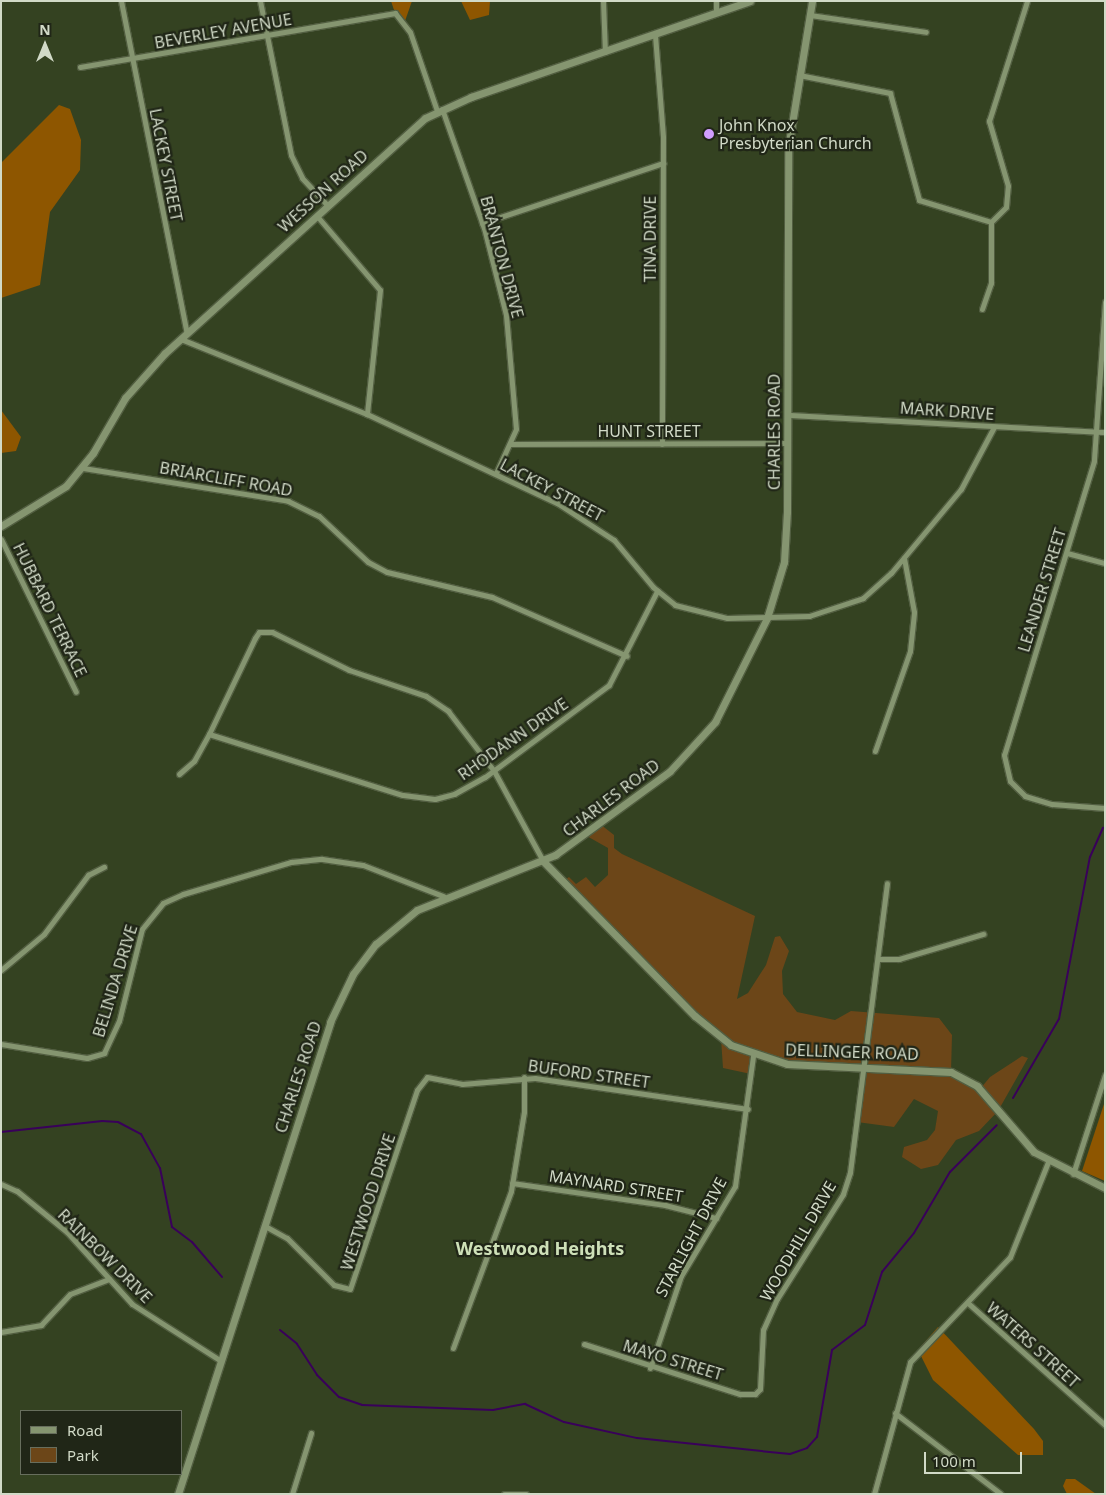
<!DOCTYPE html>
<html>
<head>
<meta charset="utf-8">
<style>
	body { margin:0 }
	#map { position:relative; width:1106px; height:1495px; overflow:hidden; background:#344221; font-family:"Noto Sans",sans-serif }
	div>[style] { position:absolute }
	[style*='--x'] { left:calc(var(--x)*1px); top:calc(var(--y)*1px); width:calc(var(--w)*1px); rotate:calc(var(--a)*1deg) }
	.green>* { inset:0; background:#6c4618 }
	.forest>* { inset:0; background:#8e5600 }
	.stream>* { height:2px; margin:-1px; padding:0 1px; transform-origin:1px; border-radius:1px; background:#39005a }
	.roads { filter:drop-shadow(1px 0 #525e41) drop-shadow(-1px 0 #525e41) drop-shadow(0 1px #525e41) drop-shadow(0 -1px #525e41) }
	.street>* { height:5px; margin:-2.5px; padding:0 2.5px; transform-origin:2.5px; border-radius:2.5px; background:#859570 }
	.secondary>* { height:7px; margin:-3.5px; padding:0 3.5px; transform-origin:3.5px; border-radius:3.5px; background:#859570 }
	.dots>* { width:14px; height:14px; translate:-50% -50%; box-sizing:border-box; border:2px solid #202617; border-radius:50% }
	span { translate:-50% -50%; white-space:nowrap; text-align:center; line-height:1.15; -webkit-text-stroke:4.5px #202617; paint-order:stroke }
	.street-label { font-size:16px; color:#d1dac7 }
	.poi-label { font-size:16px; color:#d1dac7 }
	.left { translate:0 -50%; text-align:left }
	.neighbourhood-label { font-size:18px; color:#cee0b8; font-weight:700 }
	.frame { position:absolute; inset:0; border:2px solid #d1dac7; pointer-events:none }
	.legend { position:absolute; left:20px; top:1410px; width:162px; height:65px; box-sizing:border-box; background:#202617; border:1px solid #676e5d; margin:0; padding:6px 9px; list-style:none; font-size:15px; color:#d1dac7 }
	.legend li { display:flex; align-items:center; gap:10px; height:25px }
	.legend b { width:25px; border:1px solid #676e5d }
	.north { position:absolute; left:20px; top:20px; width:50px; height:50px; -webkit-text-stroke:4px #202617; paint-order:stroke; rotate:0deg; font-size:14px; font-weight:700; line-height:20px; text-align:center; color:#d1dac7 }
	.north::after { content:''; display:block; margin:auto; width:18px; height:22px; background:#d1dac7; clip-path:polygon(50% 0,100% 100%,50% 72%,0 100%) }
	.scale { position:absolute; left:924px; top:1452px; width:98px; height:22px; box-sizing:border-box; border:2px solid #d1dac7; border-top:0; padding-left:6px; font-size:15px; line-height:18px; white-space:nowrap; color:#d1dac7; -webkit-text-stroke:4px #202617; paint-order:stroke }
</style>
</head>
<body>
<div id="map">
	<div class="green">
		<div style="clip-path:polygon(600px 824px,614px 835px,614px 848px,622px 854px,755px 916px,737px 999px,748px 993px,766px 965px,775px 937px,780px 936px,789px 951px,782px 971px,783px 994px,797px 1012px,835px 1020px,851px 1011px,939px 1018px,952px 1035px,951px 1072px,980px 1089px,990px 1077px,1022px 1056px,1028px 1058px,998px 1111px,979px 1131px,956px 1140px,938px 1165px,921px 1169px,902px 1157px,904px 1147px,927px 1140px,935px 1130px,938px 1111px,914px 1099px,894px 1127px,857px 1122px,865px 1068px,814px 1067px,753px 1056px,751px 1074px,723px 1068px,721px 1039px,562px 882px,569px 877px,576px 884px,586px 877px,595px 887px,608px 875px,608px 848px,585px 835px)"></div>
	</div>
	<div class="forest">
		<div style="clip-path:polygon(391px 1px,412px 1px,405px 21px,395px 13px)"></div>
		<div style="clip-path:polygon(461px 1px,490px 1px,489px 15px,470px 20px)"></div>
		<div style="clip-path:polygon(59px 105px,70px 109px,81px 140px,80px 170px,50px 212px,40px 285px,1px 298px,1px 163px)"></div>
		<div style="clip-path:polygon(1px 410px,21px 437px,16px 451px,1px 453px)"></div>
		<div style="clip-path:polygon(1105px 1101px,1105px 1181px,1082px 1171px)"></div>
		<div style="clip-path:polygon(938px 1327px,1034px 1429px,1043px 1441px,1043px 1455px,1018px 1455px,933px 1380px,918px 1350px)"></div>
		<div style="clip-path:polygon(1066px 1479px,1075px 1479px,1096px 1494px,1067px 1494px,1063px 1486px)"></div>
	</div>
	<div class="stream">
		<div style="--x:1013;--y:1098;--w:91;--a:-59.8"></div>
		<div style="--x:1059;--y:1019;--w:165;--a:-79.2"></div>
		<div style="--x:1090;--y:857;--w:32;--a:-66"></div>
		<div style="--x:1;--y:1132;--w:102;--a:-6.2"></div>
		<div style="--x:102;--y:1121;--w:16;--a:4"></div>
		<div style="--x:118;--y:1122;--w:26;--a:28"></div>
		<div style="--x:141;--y:1134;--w:39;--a:61"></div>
		<div style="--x:160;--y:1168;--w:60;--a:78.5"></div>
		<div style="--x:172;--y:1227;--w:25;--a:37"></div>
		<div style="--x:192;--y:1242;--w:46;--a:49.4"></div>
		<div style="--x:280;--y:1330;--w:22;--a:39"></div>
		<div style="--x:297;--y:1344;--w:37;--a:57"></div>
		<div style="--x:317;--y:1375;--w:31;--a:45"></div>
		<div style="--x:339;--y:1397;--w:24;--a:19"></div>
		<div style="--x:362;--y:1405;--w:131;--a:2.2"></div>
		<div style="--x:493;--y:1410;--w:33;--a:-11"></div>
		<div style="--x:525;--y:1404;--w:43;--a:24.8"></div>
		<div style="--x:564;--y:1422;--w:75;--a:12.4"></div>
		<div style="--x:637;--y:1438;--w:154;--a:6"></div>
		<div style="--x:790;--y:1454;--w:18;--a:-19"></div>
		<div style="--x:807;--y:1448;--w:15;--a:-48"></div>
		<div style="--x:817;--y:1437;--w:88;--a:-80.2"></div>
		<div style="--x:832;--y:1350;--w:41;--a:-37.1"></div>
		<div style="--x:865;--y:1325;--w:56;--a:-72.2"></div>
		<div style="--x:882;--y:1272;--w:50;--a:-50.6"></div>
		<div style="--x:914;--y:1233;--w:71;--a:-59.5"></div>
		<div style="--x:950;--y:1172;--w:66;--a:-45"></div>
	</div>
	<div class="roads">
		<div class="street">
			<div style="--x:121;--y:1;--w:338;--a:78.8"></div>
			<div style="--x:260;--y:1;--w:157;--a:78.6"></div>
			<div style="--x:291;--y:155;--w:25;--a:64"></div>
			<div style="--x:302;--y:178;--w:38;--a:47"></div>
			<div style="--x:603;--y:1;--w:51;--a:87.8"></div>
			<div style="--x:716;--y:13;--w:12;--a:-90"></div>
			<div style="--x:810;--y:15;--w:117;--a:8.3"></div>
			<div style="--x:655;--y:35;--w:102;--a:85.5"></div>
			<div style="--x:663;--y:137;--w:307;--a:90.2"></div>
			<div style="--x:80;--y:67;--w:320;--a:-9.7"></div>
			<div style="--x:395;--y:13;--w:24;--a:52"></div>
			<div style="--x:410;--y:32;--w:83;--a:71.1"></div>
			<div style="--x:799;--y:75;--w:93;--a:11.2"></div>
			<div style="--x:890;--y:93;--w:111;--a:74.8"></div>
			<div style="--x:919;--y:200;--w:75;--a:17"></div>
			<div style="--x:442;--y:109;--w:126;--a:70.6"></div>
			<div style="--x:484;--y:228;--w:90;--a:75.8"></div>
			<div style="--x:506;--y:315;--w:114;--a:85"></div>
			<div style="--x:516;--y:429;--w:48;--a:114.4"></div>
			<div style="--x:317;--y:216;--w:97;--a:49.6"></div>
			<div style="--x:380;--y:290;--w:125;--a:96"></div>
			<div style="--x:991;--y:222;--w:21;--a:-45"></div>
			<div style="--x:1006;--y:207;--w:21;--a:-85"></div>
			<div style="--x:1008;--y:186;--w:68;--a:-106.3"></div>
			<div style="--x:989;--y:121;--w:126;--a:-72.4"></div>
			<div style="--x:482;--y:223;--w:191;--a:-18.3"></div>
			<div style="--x:1105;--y:302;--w:159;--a:94"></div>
			<div style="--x:1094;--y:461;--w:307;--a:107"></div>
			<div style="--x:1004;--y:755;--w:27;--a:77"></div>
			<div style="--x:1010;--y:781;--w:21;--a:45"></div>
			<div style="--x:1025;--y:796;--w:28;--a:17"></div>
			<div style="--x:1052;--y:804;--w:53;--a:4.3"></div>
			<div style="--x:982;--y:309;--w:28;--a:-71"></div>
			<div style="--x:991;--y:283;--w:61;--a:-90"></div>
			<div style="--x:181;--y:339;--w:201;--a:22"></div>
			<div style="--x:367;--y:414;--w:210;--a:25.1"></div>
			<div style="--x:557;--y:503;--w:68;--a:33"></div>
			<div style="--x:614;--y:540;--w:61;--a:50.3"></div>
			<div style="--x:653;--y:587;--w:28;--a:39"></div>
			<div style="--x:675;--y:605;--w:54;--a:14"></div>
			<div style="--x:727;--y:618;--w:82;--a:-1.4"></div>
			<div style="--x:809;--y:616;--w:57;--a:-18.4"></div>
			<div style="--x:863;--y:598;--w:38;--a:-42"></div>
			<div style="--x:891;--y:573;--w:109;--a:-50.2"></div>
			<div style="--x:961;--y:489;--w:70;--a:-62"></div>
			<div style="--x:788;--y:415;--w:317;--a:3.1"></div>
			<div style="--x:511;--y:444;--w:277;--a:-0.2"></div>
			<div style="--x:83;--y:468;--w:208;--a:9.1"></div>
			<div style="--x:288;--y:501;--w:34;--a:26"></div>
			<div style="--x:319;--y:516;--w:67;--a:43.2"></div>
			<div style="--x:368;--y:562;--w:21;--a:28"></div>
			<div style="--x:387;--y:572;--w:108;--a:13.4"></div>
			<div style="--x:492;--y:597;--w:147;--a:23.6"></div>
			<div style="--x:1;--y:539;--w:170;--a:63.9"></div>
			<div style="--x:1067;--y:553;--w:39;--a:15"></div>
			<div style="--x:209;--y:734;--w:203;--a:17.5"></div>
			<div style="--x:403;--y:795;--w:32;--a:7"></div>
			<div style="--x:435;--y:799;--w:20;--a:-15"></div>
			<div style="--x:454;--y:794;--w:35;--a:-29"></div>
			<div style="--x:485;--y:777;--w:154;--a:-36.6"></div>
			<div style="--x:609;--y:685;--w:106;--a:-62.9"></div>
			<div style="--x:875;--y:751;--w:106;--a:-70.7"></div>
			<div style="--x:910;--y:651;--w:39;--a:-84"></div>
			<div style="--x:914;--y:612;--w:55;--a:-100.5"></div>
			<div style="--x:179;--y:774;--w:20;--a:-41"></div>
			<div style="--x:194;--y:761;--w:31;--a:-61"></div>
			<div style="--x:209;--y:734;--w:106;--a:-64.4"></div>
			<div style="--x:255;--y:638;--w:7;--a:-56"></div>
			<div style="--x:259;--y:632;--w:13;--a:0"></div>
			<div style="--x:272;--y:632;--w:86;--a:26.3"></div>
			<div style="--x:349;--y:670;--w:81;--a:18.7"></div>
			<div style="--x:426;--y:696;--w:27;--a:34"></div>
			<div style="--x:448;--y:711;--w:76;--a:52.5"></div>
			<div style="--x:494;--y:771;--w:102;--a:61.4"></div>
			<div style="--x:880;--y:959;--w:19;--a:0"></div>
			<div style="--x:899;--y:959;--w:88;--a:-16.6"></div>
			<div style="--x:1;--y:970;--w:56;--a:-39.9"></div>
			<div style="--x:44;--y:934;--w:74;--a:-53.3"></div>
			<div style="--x:88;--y:875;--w:18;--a:-27"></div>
			<div style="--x:1;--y:1044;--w:87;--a:9.2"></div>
			<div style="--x:87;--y:1058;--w:18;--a:-16"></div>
			<div style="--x:104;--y:1053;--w:35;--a:-65"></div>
			<div style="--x:119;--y:1021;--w:95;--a:-76"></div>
			<div style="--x:142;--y:929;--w:33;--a:-51"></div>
			<div style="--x:163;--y:903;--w:22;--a:-24"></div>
			<div style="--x:183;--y:894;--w:113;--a:-16.5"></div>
			<div style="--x:291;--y:862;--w:31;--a:-6"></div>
			<div style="--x:322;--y:859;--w:41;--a:8.3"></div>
			<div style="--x:363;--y:865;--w:86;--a:21.2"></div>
			<div style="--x:1073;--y:1174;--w:104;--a:-72.1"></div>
			<div style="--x:512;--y:1183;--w:155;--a:8.2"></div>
			<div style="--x:665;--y:1205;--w:53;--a:14.3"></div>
			<div style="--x:1;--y:1184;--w:17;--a:24"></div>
			<div style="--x:17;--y:1191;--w:65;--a:39.4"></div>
			<div style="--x:67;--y:1232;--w:97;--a:47.9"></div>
			<div style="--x:132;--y:1304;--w:106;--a:32.6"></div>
			<div style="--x:265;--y:1226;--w:25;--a:29"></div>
			<div style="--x:287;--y:1238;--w:66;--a:45"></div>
			<div style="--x:334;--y:1285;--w:16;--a:14"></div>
			<div style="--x:350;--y:1289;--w:210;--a:-71.4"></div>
			<div style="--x:417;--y:1090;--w:16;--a:-52"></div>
			<div style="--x:427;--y:1077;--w:36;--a:11"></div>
			<div style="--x:462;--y:1084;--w:73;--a:-4.7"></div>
			<div style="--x:535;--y:1078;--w:215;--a:8.3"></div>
			<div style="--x:968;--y:1303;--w:183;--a:41.7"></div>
			<div style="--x:1;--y:1332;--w:41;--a:-9.9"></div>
			<div style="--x:41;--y:1325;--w:42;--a:-46.9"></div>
			<div style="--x:70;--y:1294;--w:42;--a:-21"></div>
			<div style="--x:584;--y:1344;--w:164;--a:17.8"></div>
			<div style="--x:740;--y:1394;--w:15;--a:0"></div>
			<div style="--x:755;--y:1394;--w:7;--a:-45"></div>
			<div style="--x:760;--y:1389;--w:59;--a:-87.1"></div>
			<div style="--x:763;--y:1330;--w:34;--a:-66"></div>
			<div style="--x:777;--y:1299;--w:124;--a:-57.8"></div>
			<div style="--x:843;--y:1194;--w:23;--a:-72"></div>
			<div style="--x:850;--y:1172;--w:291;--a:-82.7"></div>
			<div style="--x:453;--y:1348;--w:167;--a:-69.7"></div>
			<div style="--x:511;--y:1191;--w:80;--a:-80.7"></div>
			<div style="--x:524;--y:1112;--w:35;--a:-90"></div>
			<div style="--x:650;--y:1368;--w:97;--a:-71.4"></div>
			<div style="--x:681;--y:1276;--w:105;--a:-59"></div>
			<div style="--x:735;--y:1186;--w:131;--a:-82.1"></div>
			<div style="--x:895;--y:1413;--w:133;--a:37.4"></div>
			<div style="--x:292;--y:1494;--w:64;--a:-72.7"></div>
			<div style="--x:504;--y:1494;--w:22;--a:0"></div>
			<div style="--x:874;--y:1494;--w:137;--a:-74.7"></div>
			<div style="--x:910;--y:1362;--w:145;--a:-46.4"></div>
			<div style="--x:1010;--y:1257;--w:102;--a:-68.2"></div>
		</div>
		<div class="secondary">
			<div style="--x:1;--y:526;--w:76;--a:-31.6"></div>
			<div style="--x:66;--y:486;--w:43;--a:-50.7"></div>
			<div style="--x:93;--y:453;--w:64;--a:-59.8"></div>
			<div style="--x:125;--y:398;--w:60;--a:-48.4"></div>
			<div style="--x:165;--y:353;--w:350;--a:-42.1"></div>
			<div style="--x:425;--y:118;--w:51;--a:-24.5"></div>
			<div style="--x:471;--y:97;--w:295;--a:-19"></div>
			<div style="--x:543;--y:861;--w:217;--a:45.6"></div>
			<div style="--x:695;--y:1016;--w:46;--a:38.9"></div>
			<div style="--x:731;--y:1045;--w:59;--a:18.7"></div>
			<div style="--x:787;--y:1064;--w:164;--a:2.8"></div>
			<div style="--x:951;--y:1072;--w:30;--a:28"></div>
			<div style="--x:977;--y:1086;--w:87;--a:49.2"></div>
			<div style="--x:1034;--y:1152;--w:80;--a:26.9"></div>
			<div style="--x:178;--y:1494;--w:496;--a:-72.1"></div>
			<div style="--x:330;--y:1022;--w:53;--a:-64.4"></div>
			<div style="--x:353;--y:974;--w:38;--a:-53"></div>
			<div style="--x:376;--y:944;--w:53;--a:-39.7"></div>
			<div style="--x:417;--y:910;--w:149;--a:-21.7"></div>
			<div style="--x:555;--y:855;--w:142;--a:-36.1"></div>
			<div style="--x:670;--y:771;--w:67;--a:-47.4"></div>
			<div style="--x:715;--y:722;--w:116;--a:-63.4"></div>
			<div style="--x:767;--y:618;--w:59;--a:-73.1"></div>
			<div style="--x:784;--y:562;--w:50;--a:-86.6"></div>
			<div style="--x:787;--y:512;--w:364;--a:-89.8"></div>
			<div style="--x:788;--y:148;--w:149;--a:-80.7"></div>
		</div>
	</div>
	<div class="dots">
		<div style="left:709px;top:134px;background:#d09dfe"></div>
	</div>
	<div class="street-label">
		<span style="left:223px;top:31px;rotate:-10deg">BEVERLEY AVENUE</span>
		<span style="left:166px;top:165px;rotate:79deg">LACKEY STREET</span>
		<span style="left:323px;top:191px;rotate:-42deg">WESSON ROAD</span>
		<span style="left:650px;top:239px;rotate:-90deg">TINA DRIVE</span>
		<span style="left:502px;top:257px;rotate:75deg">BRANTON DRIVE</span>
		<span style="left:947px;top:411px;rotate:4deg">MARK DRIVE</span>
		<span style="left:649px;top:431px">HUNT STREET</span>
		<span style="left:774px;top:432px;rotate:-90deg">CHARLES ROAD</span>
		<span style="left:226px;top:479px;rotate:10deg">BRIARCLIFF ROAD</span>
		<span style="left:552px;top:490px;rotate:28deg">LACKEY STREET</span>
		<span style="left:1042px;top:590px;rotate:-73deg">LEANDER STREET</span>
		<span style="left:50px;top:610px;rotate:64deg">HUBBARD TERRACE</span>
		<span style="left:513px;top:739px;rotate:-35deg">RHODANN DRIVE</span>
		<span style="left:611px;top:798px;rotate:-37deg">CHARLES ROAD</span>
		<span style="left:115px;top:981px;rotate:-73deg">BELINDA DRIVE</span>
		<span style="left:852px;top:1052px;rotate:2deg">DELLINGER ROAD</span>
		<span style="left:589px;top:1074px;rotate:8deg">BUFORD STREET</span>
		<span style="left:298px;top:1077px;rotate:-72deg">CHARLES ROAD</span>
		<span style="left:616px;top:1186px;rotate:9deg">MAYNARD STREET</span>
		<span style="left:368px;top:1202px;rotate:-72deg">WESTWOOD DRIVE</span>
		<span style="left:691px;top:1237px;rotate:-62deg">STARLIGHT DRIVE</span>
		<span style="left:798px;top:1241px;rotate:-60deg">WOODHILL DRIVE</span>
		<span style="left:105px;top:1256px;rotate:45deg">RAINBOW DRIVE</span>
		<span style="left:1033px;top:1345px;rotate:42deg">WATERS STREET</span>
		<span style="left:673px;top:1360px;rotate:17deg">MAYO STREET</span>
	</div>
	<div class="poi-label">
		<span class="left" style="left:719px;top:134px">John Knox<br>Presbyterian Church</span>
	</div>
	<div class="neighbourhood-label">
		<span style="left:540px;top:1248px">Westwood Heights</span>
	</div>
	<div class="frame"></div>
	<ul class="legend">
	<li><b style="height:6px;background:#859570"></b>Road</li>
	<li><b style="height:14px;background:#6c4618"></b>Park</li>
	</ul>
	<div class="north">N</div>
	<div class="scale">100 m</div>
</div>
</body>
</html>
